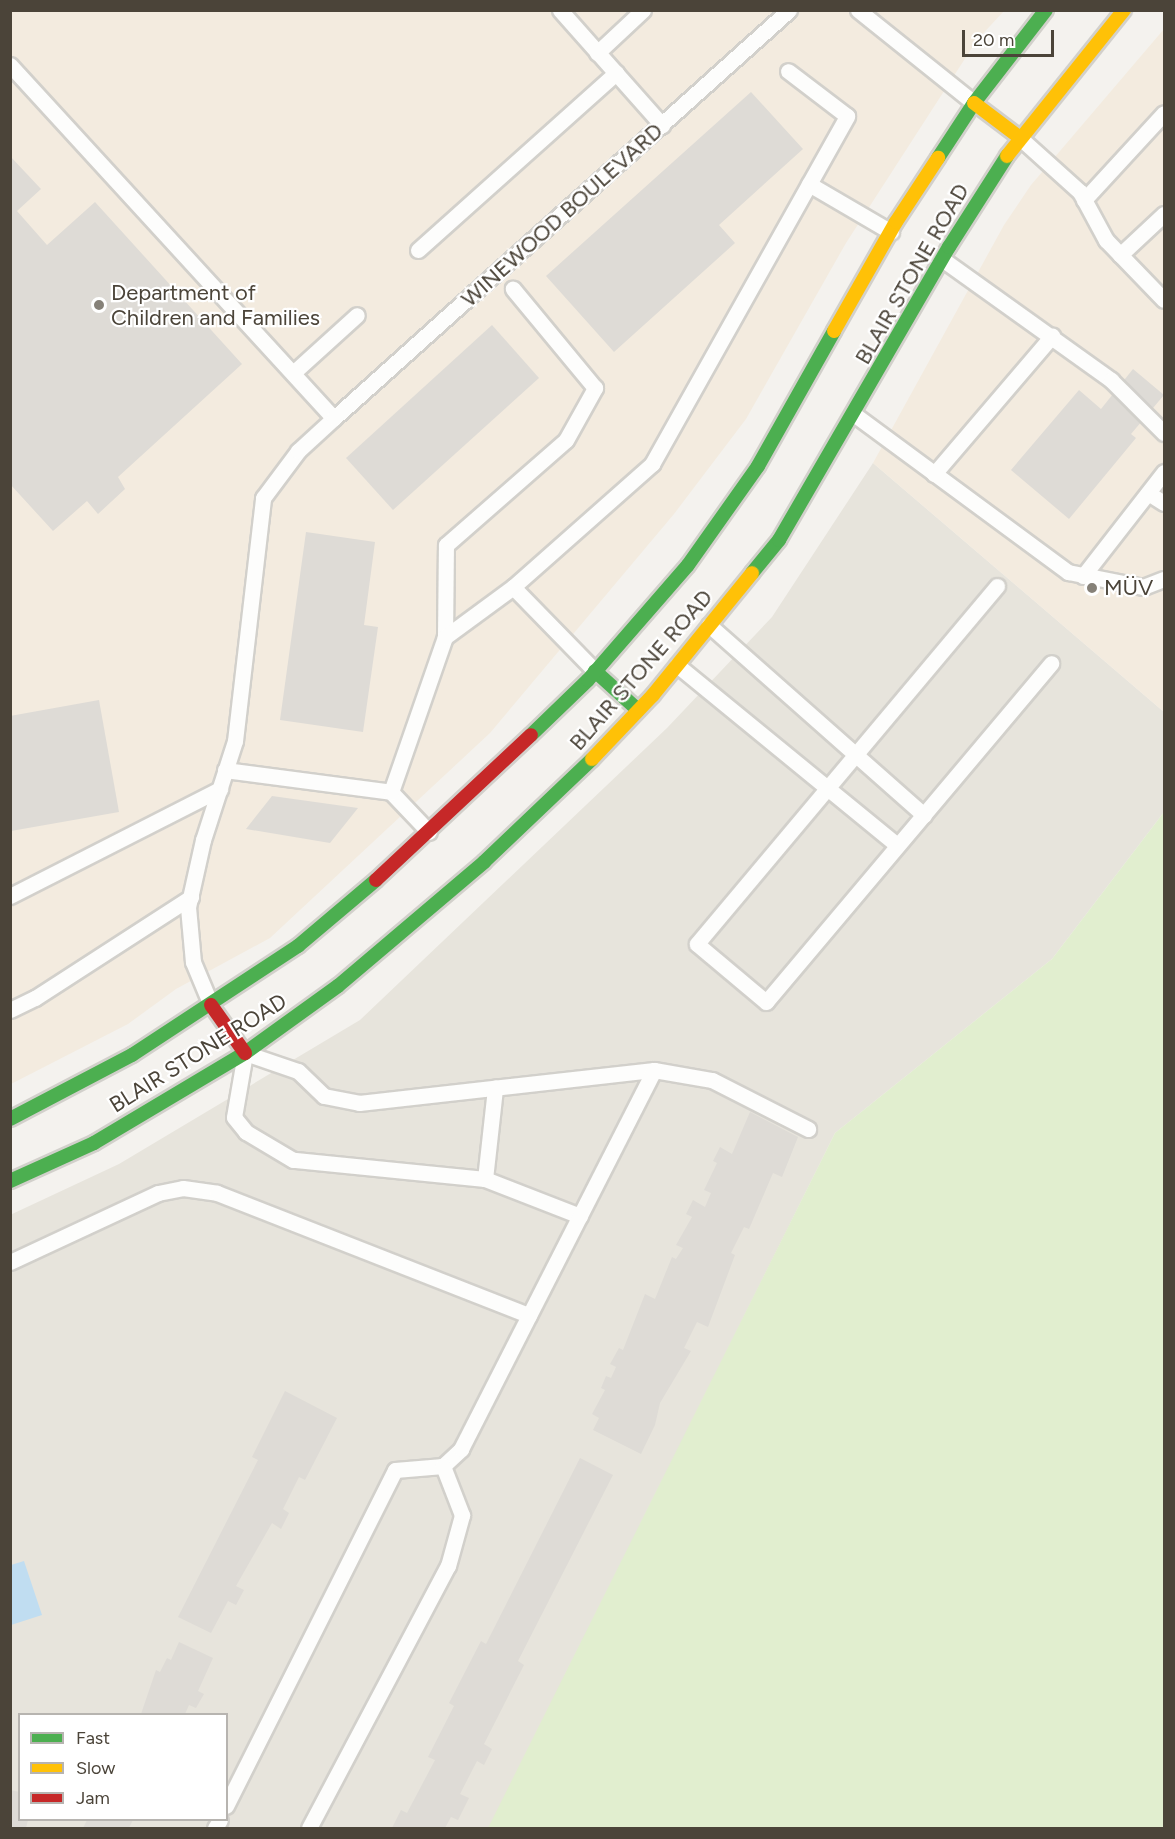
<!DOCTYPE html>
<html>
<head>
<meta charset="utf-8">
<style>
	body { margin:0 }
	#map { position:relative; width:1175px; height:1839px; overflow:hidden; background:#f4f2ee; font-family:Figtree,sans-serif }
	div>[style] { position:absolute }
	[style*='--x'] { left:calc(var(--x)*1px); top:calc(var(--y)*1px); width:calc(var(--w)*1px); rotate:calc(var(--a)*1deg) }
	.residential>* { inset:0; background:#e7e4dc }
	.commercial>* { inset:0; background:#f3ebdf }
	.green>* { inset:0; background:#e1eecf }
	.water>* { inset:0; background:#c0ddf1 }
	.building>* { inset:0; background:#dedbd6 }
	.roads { filter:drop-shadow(2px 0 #d2d0cb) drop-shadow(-2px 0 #d2d0cb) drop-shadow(0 2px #d2d0cb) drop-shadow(0 -2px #d2d0cb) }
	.lane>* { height:15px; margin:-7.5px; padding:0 7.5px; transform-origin:7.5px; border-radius:7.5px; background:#fdfdfc }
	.fast>* { height:14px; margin:-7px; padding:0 7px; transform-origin:7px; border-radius:7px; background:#4caf50 }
	.slow>* { height:14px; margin:-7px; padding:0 7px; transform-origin:7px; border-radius:7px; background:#ffc107 }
	.jam>* { height:14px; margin:-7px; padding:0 7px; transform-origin:7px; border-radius:7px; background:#c62828 }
	.dots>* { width:16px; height:16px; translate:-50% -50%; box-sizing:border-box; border:3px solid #fff; border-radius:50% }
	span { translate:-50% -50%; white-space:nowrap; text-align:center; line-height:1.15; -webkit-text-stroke:4.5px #fff; paint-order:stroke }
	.street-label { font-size:22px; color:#4b4439 }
	.poi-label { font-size:22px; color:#4b4439 }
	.left { translate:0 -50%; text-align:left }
	.frame { position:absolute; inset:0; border:12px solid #4b4439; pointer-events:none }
	.legend { position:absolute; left:18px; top:1713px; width:210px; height:108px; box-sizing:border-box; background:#fff; border:2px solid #b7b4b0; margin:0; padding:8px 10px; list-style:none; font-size:18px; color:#4b4439 }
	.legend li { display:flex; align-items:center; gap:12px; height:30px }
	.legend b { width:30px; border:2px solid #b7b4b0 }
	.scale { position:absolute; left:962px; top:30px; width:92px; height:27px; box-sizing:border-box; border:3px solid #4b4439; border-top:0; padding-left:8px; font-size:18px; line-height:21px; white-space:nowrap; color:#4b4439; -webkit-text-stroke:4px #fff; paint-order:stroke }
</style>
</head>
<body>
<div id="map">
	<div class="residential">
		<div style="clip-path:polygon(evenodd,873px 463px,1164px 712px,1164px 812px,1052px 959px,835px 1133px,490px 1828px,11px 1828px,10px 1215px,119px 1164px,360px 1020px,667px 728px,772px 617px,873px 463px,20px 1714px,226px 1714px,226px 1820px,20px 1820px,20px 1714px)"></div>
	</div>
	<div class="commercial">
		<div style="clip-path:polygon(11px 11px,1004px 11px,977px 40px,846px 243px,746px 419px,674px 514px,490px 733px,270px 938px,176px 989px,128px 1024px,11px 1084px)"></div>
		<div style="clip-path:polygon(1164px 29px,1164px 712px,873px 463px,1004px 225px,1031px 185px)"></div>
	</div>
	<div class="green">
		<div style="clip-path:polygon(1164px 812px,1164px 1828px,488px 1828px,835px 1133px,1052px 959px)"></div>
	</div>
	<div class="water">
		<div style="clip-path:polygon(24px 1561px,42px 1615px,11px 1625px,11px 1565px)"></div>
	</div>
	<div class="building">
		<div style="clip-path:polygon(751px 92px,803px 149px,719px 225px,735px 243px,614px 352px,546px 276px)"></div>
		<div style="clip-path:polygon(10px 156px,41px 189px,17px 211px,47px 245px,95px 202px,242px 364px,118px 477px,125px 489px,98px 514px,87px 501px,53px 531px,10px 484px)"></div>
		<div style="clip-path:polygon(492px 325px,539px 378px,393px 510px,346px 458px)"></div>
		<div style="clip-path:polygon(1133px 369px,1164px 395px,1131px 434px,1136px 438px,1069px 519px,1011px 470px,1079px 390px,1101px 409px)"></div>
		<div style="clip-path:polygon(306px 532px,375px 542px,364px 625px,378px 627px,363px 732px,280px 720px)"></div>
		<div style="clip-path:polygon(99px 700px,119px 812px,11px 831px,10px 716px)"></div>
		<div style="clip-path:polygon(272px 796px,358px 808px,330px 843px,246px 829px)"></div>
		<div style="clip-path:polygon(750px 1112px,798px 1137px,782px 1177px,773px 1173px,749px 1229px,744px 1227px,731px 1253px,735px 1255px,708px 1327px,697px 1322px,684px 1348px,691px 1351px,660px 1403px,655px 1425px,641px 1454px,593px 1430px,599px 1418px,592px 1414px,605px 1390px,601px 1388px,606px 1376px,611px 1378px,616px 1367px,610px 1364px,619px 1348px,623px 1350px,645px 1294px,655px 1299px,672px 1257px,676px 1259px,683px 1248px,676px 1245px,692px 1217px,686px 1214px,693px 1200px,705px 1207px,711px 1193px,704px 1190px,717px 1163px,713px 1161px,720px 1147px,732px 1154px)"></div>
		<div style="clip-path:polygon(285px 1391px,337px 1418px,305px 1480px,299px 1477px,283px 1509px,289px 1513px,281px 1529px,272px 1523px,236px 1586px,244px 1590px,236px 1605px,228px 1601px,211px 1633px,178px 1617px,258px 1460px,252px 1457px)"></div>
		<div style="clip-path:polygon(580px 1458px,613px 1475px,518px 1661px,524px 1665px,484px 1744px,492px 1749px,484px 1765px,477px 1761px,460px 1794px,469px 1798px,458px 1820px,451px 1817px,445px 1828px,392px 1828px,401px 1810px,407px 1813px,435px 1760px,428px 1757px,454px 1706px,449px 1703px,481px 1641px,486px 1644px)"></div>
		<div style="clip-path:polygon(179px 1642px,213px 1658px,198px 1691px,204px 1694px,196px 1708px,189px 1705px,185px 1714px,141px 1714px,156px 1670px,160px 1672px,167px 1658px,171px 1660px)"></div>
		<div style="clip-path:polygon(10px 1790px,20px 1792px,20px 1820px,28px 1820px,26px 1828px,10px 1828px)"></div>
		<div style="clip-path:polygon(87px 1820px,133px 1820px,129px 1828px,83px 1828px)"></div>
	</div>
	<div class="roads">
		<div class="lane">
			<div style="--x:560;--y:10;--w:154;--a:48.4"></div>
			<div style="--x:858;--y:10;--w:149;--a:38.7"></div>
			<div style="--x:597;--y:53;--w:63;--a:-43.1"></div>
			<div style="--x:10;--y:65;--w:479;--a:47.5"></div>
			<div style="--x:1019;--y:137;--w:82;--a:42"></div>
			<div style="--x:1080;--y:192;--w:55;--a:61.6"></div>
			<div style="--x:1106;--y:240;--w:83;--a:46"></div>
			<div style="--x:809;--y:184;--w:95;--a:30.3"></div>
			<div style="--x:1084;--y:200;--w:118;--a:-47.4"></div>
			<div style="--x:418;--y:250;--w:266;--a:-41.8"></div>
			<div style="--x:1120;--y:255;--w:60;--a:-43"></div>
			<div style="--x:942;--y:259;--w:208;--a:35.6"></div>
			<div style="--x:1111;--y:380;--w:75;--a:45"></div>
			<div style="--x:293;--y:373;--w:86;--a:-42.2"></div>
			<div style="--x:855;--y:415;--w:265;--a:36.4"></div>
			<div style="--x:1068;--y:572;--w:76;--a:11.3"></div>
			<div style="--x:1143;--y:587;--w:22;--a:-21"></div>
			<div style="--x:934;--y:474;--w:182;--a:-49.5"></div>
			<div style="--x:1148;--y:493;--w:19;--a:32"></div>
			<div style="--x:1083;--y:576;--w:132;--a:-52.1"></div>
			<div style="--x:997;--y:586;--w:467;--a:130"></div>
			<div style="--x:697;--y:944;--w:90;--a:40"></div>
			<div style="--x:766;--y:1002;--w:443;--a:-49.9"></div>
			<div style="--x:513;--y:587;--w:117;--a:45.7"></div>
			<div style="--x:709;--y:625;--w:287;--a:41.5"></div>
			<div style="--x:445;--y:637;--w:92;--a:-89.4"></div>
			<div style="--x:446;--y:545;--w:159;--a:-41.2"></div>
			<div style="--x:566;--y:440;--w:60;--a:-60.9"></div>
			<div style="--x:595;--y:388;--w:129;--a:-129.6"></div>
			<div style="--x:677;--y:665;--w:284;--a:39.3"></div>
			<div style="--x:225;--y:770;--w:167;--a:7.5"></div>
			<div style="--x:391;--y:792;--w:55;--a:46.5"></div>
			<div style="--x:391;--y:792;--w:164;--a:-70.8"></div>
			<div style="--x:445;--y:637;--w:84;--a:-36.3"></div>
			<div style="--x:513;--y:587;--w:186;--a:-41.5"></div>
			<div style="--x:652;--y:464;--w:399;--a:-60.7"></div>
			<div style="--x:847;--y:116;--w:74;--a:-142.7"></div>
			<div style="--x:10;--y:896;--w:236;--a:-27"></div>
			<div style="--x:211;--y:1005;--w:47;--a:-112.7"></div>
			<div style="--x:193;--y:962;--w:55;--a:-95.2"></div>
			<div style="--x:188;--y:907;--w:69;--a:-77.4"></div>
			<div style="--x:203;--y:840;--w:104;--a:-72.1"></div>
			<div style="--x:235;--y:741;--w:245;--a:-83.4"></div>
			<div style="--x:263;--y:498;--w:59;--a:-53.3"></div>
			<div style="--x:298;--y:451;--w:49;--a:-42.5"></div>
			<div style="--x:334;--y:418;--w:611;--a:-41.88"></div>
			<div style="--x:10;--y:1010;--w:28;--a:-26"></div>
			<div style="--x:35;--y:998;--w:186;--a:-32.9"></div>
			<div style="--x:485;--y:1179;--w:92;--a:-83.7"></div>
			<div style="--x:580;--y:1216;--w:102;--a:-158.7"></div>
			<div style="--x:485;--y:1179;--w:193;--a:-174.3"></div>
			<div style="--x:293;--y:1160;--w:55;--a:-149.2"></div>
			<div style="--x:246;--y:1132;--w:19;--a:-129"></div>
			<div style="--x:234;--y:1117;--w:65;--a:-80.2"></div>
			<div style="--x:245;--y:1053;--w:56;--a:18.8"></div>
			<div style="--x:298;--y:1071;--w:36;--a:44"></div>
			<div style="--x:324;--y:1096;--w:36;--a:11"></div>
			<div style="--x:359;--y:1103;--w:297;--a:-6.4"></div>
			<div style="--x:654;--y:1070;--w:59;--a:9.8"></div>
			<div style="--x:712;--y:1080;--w:108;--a:27"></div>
			<div style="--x:10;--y:1262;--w:163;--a:-25"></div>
			<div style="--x:158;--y:1193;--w:25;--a:-11"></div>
			<div style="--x:183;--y:1188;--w:34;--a:8"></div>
			<div style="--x:217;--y:1193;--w:335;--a:21.4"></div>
			<div style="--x:226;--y:1806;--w:376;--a:-63.3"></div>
			<div style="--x:395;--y:1470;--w:48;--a:-4.8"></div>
			<div style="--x:443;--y:1466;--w:25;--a:-43"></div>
			<div style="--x:461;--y:1449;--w:425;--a:-63"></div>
			<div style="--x:215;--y:1828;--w:9;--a:-58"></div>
			<div style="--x:309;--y:1828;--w:297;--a:-62.1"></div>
			<div style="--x:448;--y:1566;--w:53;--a:-74.6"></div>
			<div style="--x:462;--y:1515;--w:53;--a:-111.2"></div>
		</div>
		<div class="fast">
			<div style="--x:938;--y:158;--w:66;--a:-56.8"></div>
			<div style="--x:974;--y:103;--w:118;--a:-52.3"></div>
			<div style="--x:752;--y:573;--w:43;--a:-50.7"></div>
			<div style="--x:779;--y:540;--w:339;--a:-59.9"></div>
			<div style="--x:949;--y:247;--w:108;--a:-57.5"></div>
			<div style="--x:595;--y:671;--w:58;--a:42.2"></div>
			<div style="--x:531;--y:735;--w:79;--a:-44"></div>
			<div style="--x:588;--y:680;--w:152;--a:-49"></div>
			<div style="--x:688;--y:565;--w:121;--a:-54.7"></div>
			<div style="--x:758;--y:466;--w:155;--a:-60.6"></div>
			<div style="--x:10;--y:1119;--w:138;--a:-27.7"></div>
			<div style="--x:132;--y:1055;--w:199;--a:-33.3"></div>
			<div style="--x:298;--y:946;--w:102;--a:-40.2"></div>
			<div style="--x:10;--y:1181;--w:92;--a:-24.3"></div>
			<div style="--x:94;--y:1143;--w:176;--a:-30.8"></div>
			<div style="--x:245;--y:1053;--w:115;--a:-35.8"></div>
			<div style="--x:338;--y:986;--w:192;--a:-40.3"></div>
			<div style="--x:484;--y:862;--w:149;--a:-43.6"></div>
		</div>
		<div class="slow">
			<div style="--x:974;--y:103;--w:56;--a:37.1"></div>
			<div style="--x:1007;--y:156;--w:187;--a:-51.3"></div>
			<div style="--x:834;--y:331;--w:125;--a:-60.4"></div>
			<div style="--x:896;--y:222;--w:77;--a:-56.7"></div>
			<div style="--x:592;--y:759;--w:88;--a:-46.4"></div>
			<div style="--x:653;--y:695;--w:157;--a:-50.9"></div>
		</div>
		<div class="jam">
			<div style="--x:376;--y:880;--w:212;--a:-43.1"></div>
			<div style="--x:211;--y:1005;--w:59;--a:54.7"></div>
		</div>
	</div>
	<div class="dots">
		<div style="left:99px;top:305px;background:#868178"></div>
		<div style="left:1092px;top:588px;background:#868178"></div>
	</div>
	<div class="street-label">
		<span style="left:562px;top:215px;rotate:-42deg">WINEWOOD BOULEVARD</span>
		<span style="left:912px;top:274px;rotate:-60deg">BLAIR STONE ROAD</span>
		<span style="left:641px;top:670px;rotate:-49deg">BLAIR STONE ROAD</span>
		<span style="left:198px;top:1053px;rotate:-32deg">BLAIR STONE ROAD</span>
	</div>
	<div class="poi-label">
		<span class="left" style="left:111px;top:305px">Department of<br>Children and Families</span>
		<span class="left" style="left:1104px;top:588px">MÜV</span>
	</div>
	<div class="frame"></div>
	<ul class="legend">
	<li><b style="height:8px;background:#4caf50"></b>Fast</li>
	<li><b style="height:8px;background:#ffc107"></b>Slow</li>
	<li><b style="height:8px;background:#c62828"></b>Jam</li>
	</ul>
	<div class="scale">20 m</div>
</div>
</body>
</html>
